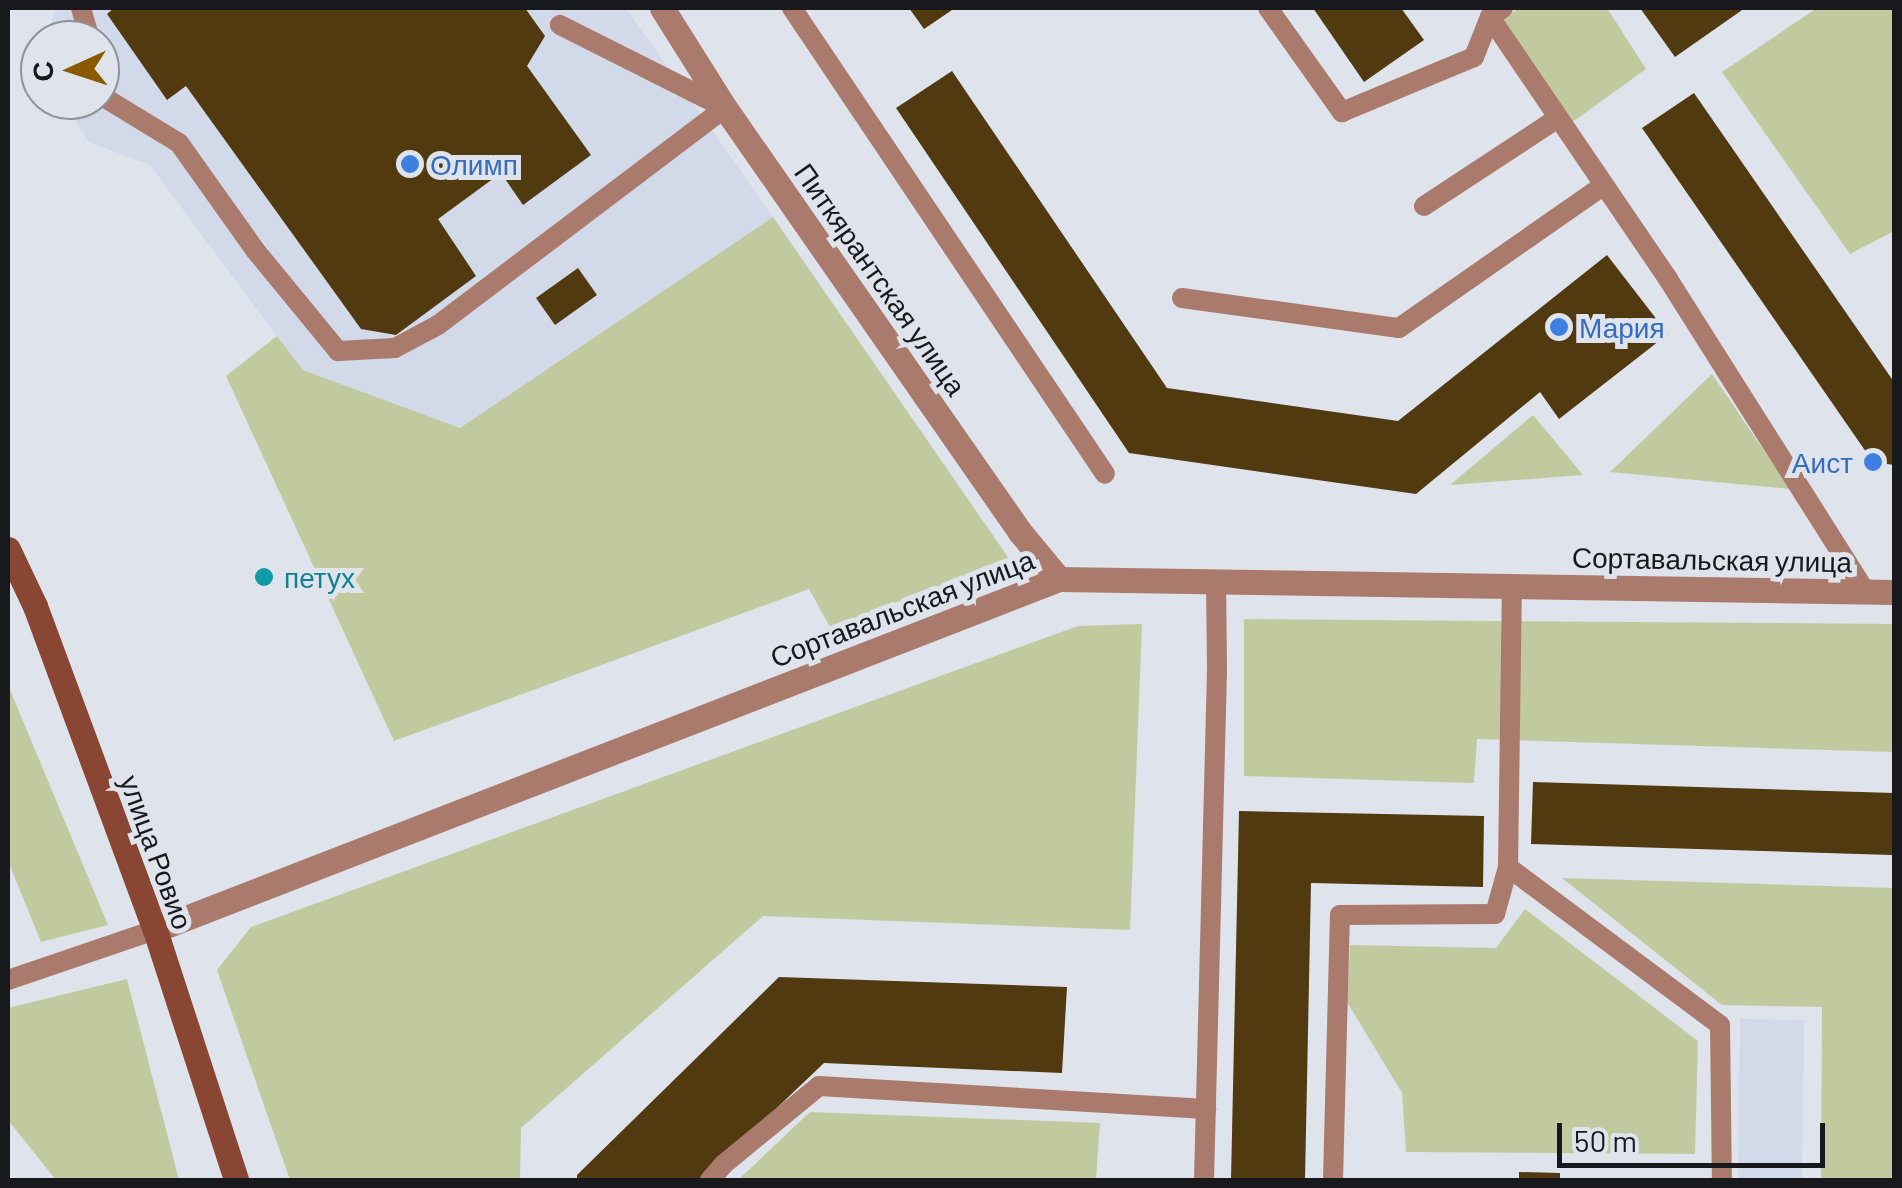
<!DOCTYPE html>
<html>
<head>
<meta charset="utf-8">
<style>
	body { margin:0 }
	#map { position:relative; width:1902px; height:1188px; overflow:hidden; background:#dfe3ec; font-family:Barlow,sans-serif }
	div>[style] { position:absolute }
	[style*='--x'] { left:calc(var(--x)*1px); top:calc(var(--y)*1px); width:calc(var(--w)*1px); rotate:calc(var(--a)*1deg) }
	.built>* { inset:0; background:#d2d9e9 }
	.green>* { inset:0; background:#c1ca9f }
	.building>* { inset:0; background:#513910 }
	.lane>* { height:20px; margin:-10px; padding:0 10px; transform-origin:10px; border-radius:10px; background:#aa7a6c }
	.street>* { height:25px; margin:-12.5px; padding:0 12.5px; transform-origin:12.5px; border-radius:12.5px; background:#aa7a6c }
	.secondary>* { height:25px; margin:-12.5px; padding:0 12.5px; transform-origin:12.5px; border-radius:12.5px; background:#894733 }
	.dots>* { width:28px; height:28px; translate:-50% -50%; box-sizing:border-box; border:5px solid #dfe3ec; border-radius:50% }
	span { translate:-50% -50%; white-space:nowrap; text-align:center; line-height:1.15; -webkit-text-stroke:10px #dfe3ec; paint-order:stroke }
	.shop-label { font-size:28px; color:#366cbe }
	.left { translate:0 -50%; text-align:left }
	.right { translate:-100% -50%; text-align:right }
	.street-label { font-size:28px; color:#18191d }
	.culture-label { font-size:28px; color:#0d838f }
	.frame { position:absolute; inset:0; border:10px solid #18191d; pointer-events:none }
	.north { position:absolute; left:20px; top:20px; width:100px; height:100px; box-sizing:border-box; background:#dfe3ec; border:2px solid #8f9299; border-radius:50%; rotate:267deg; font-size:28px; font-weight:700; line-height:40px; text-align:center; color:#18191d }
	.north::after { content:''; display:block; margin:auto; width:35px; height:45px; background:#8a5a00; clip-path:polygon(50% 0,100% 100%,50% 72%,0 100%) }
	.scale { position:absolute; left:1557px; top:1123px; width:268px; height:45px; box-sizing:border-box; border:5px solid #18191d; border-top:0; padding-left:12px; font-size:30px; line-height:35px; white-space:nowrap; color:#18191d; -webkit-text-stroke:8px #dfe3ec; paint-order:stroke }
</style>
</head>
<body>
<div id="map">
	<div class="built">
		<div style="clip-path:polygon(56px 8px,626px 8px,773px 217px,460px 428px,302px 370px,150px 165px,89px 142px,62px 100px,100px 100px,100px 40px,45px 40px)"></div>
		<div style="clip-path:polygon(1740px 1019px,1804px 1020px,1802px 1180px,1738px 1180px)"></div>
	</div>
	<div class="green">
		<div style="clip-path:polygon(1519px 8px,1607px 8px,1646px 69px,1567px 126px,1501px 21px)"></div>
		<div style="clip-path:polygon(1817px 8px,1894px 8px,1894px 231px,1850px 254px,1722px 72px)"></div>
		<div style="clip-path:polygon(773px 217px,1010px 560px,830px 627px,809px 589px,394px 741px,226px 376px,277px 336px,303px 370px,460px 428px)"></div>
		<div style="clip-path:polygon(1712px 374px,1790px 489px,1610px 472px)"></div>
		<div style="clip-path:polygon(1533px 415px,1583px 475px,1450px 485px)"></div>
		<div style="clip-path:polygon(1244px 619px,1894px 624px,1894px 752px,1477px 739px,1474px 783px,1244px 776px)"></div>
		<div style="clip-path:polygon(1142px 624px,1130px 930px,763px 916px,521px 1128px,520px 1180px,290px 1180px,217px 970px,251px 927px,1078px 626px)"></div>
		<div style="clip-path:polygon(8px 685px,108px 925px,41px 942px,8px 861px)"></div>
		<div style="clip-path:polygon(1562px 878px,1894px 888px,1894px 1180px,1821px 1180px,1822px 1007px,1722px 1005px)"></div>
		<div style="clip-path:polygon(1525px 909px,1698px 1041px,1695px 1154px,1406px 1152px,1402px 1093px,1347px 1002px,1350px 945px,1496px 948px)"></div>
		<div style="clip-path:polygon(127px 979px,179px 1180px,56px 1180px,8px 1120px,8px 1008px)"></div>
		<div style="clip-path:polygon(810px 1112px,1100px 1123px,1096px 1180px,738px 1180px)"></div>
	</div>
	<div class="building">
		<div style="clip-path:polygon(114px 8px,525px 8px,545px 36px,527px 66px,591px 155px,523px 205px,501px 173px,438px 219px,476px 276px,396px 335px,361px 329px,186px 86px,167px 100px,107px 14px)"></div>
		<div style="clip-path:polygon(909px 8px,955px 8px,924px 29px)"></div>
		<div style="clip-path:polygon(1313px 8px,1401px 8px,1424px 40px,1364px 82px)"></div>
		<div style="clip-path:polygon(1640px 8px,1745px 8px,1675px 57px)"></div>
		<div style="clip-path:polygon(952px 71px,1167px 388px,1398px 421px,1607px 255px,1668px 334px,1559px 419px,1540px 392px,1416px 494px,1129px 453px,896px 108px)"></div>
		<div style="clip-path:polygon(1694px 93px,1894px 382px,1894px 465px,1873px 462px,1642px 128px)"></div>
		<div style="clip-path:polygon(578px 268px,597px 295px,555px 325px,536px 298px)"></div>
		<div style="clip-path:polygon(1533px 782px,1894px 793px,1892px 855px,1531px 844px)"></div>
		<div style="clip-path:polygon(1239px 811px,1484px 816px,1483px 887px,1311px 883px,1305px 1180px,1231px 1180px)"></div>
		<div style="clip-path:polygon(779px 977px,1067px 987px,1062px 1073px,824px 1063px,701px 1180px,577px 1180px,577px 1175px)"></div>
		<div style="clip-path:polygon(1519px 1172px,1560px 1173px,1560px 1180px,1519px 1180px)"></div>
	</div>
	<div class="lane">
		<div style="--x:81;--y:8;--w:33;--a:74"></div>
		<div style="--x:792;--y:8;--w:561;--a:56.11"></div>
		<div style="--x:1268;--y:8;--w:128;--a:54.6"></div>
		<div style="--x:1342;--y:112;--w:143;--a:-22.6"></div>
		<div style="--x:1474;--y:57;--w:43;--a:-68.2"></div>
		<div style="--x:1490;--y:17;--w:16;--a:-35"></div>
		<div style="--x:1490;--y:17;--w:317;--a:55.8"></div>
		<div style="--x:1668;--y:279;--w:370;--a:57.7"></div>
		<div style="--x:100;--y:79;--w:20;--a:75"></div>
		<div style="--x:105;--y:98;--w:87;--a:31.3"></div>
		<div style="--x:179;--y:143;--w:131;--a:54.6"></div>
		<div style="--x:255;--y:250;--w:131;--a:50.6"></div>
		<div style="--x:338;--y:351;--w:57;--a:-3"></div>
		<div style="--x:395;--y:348;--w:49;--a:-28.1"></div>
		<div style="--x:438;--y:325;--w:360;--a:-37.1"></div>
		<div style="--x:725;--y:108;--w:185;--a:-153.3"></div>
		<div style="--x:1424;--y:206;--w:160;--a:-33.3"></div>
		<div style="--x:1182;--y:298;--w:219;--a:7.9"></div>
		<div style="--x:1399;--y:328;--w:250;--a:-34.9"></div>
		<div style="--x:1508;--y:867;--w:264;--a:36.7"></div>
		<div style="--x:1720;--y:1025;--w:155;--a:89.3"></div>
		<div style="--x:8;--y:980;--w:155;--a:-18.8"></div>
		<div style="--x:710;--y:1180;--w:21;--a:-49"></div>
		<div style="--x:724;--y:1164;--w:123;--a:-39.4"></div>
		<div style="--x:819;--y:1086;--w:388;--a:3.4"></div>
		<div style="--x:1204;--y:1180;--w:509;--a:-88.54"></div>
		<div style="--x:1217;--y:671;--w:90;--a:-90.6"></div>
		<div style="--x:1333;--y:1180;--w:265;--a:-88.5"></div>
		<div style="--x:1340;--y:915;--w:155;--a:-0.4"></div>
		<div style="--x:1495;--y:914;--w:49;--a:-74.5"></div>
		<div style="--x:1508;--y:867;--w:282;--a:-89.2"></div>
	</div>
	<div class="street">
		<div style="--x:662;--y:8;--w:118;--a:57.8"></div>
		<div style="--x:725;--y:108;--w:517;--a:55.17"></div>
		<div style="--x:1020;--y:532;--w:61;--a:50.3"></div>
		<div style="--x:155;--y:930;--w:970;--a:-21.22"></div>
		<div style="--x:1059;--y:579;--w:835;--a:0.89"></div>
	</div>
	<div class="secondary">
		<div style="--x:8;--y:549;--w:63;--a:64.7"></div>
		<div style="--x:35;--y:606;--w:346;--a:69.7"></div>
		<div style="--x:155;--y:930;--w:263;--a:72"></div>
	</div>
	<div class="dots">
		<div style="left:410px;top:164px;background:#3f7fe0"></div>
		<div style="left:1559px;top:327px;background:#3f7fe0"></div>
		<div style="left:1873px;top:462px;background:#3f7fe0"></div>
		<div style="left:264px;top:577px;background:#0f9aa8"></div>
	</div>
	<div class="shop-label">
		<span class="left" style="left:430px;top:164px">Олимп</span>
		<span class="left" style="left:1579px;top:327px">Мария</span>
		<span class="right" style="left:1853px;top:462px">Аист</span>
	</div>
	<div class="street-label">
		<span style="left:881px;top:279px;rotate:55deg">Питкярантская улица</span>
		<span style="left:1712px;top:559px;rotate:1deg">Сортавальская улица</span>
		<span style="left:902px;top:608px;rotate:-21deg">Сортавальская улица</span>
		<span style="left:157px;top:852px;rotate:70deg">улица Ровио</span>
	</div>
	<div class="culture-label">
		<span class="left" style="left:284px;top:577px">петух</span>
	</div>
	<div class="frame"></div>
	<div class="north">С</div>
	<div class="scale">50 m</div>
</div>
</body>
</html>
